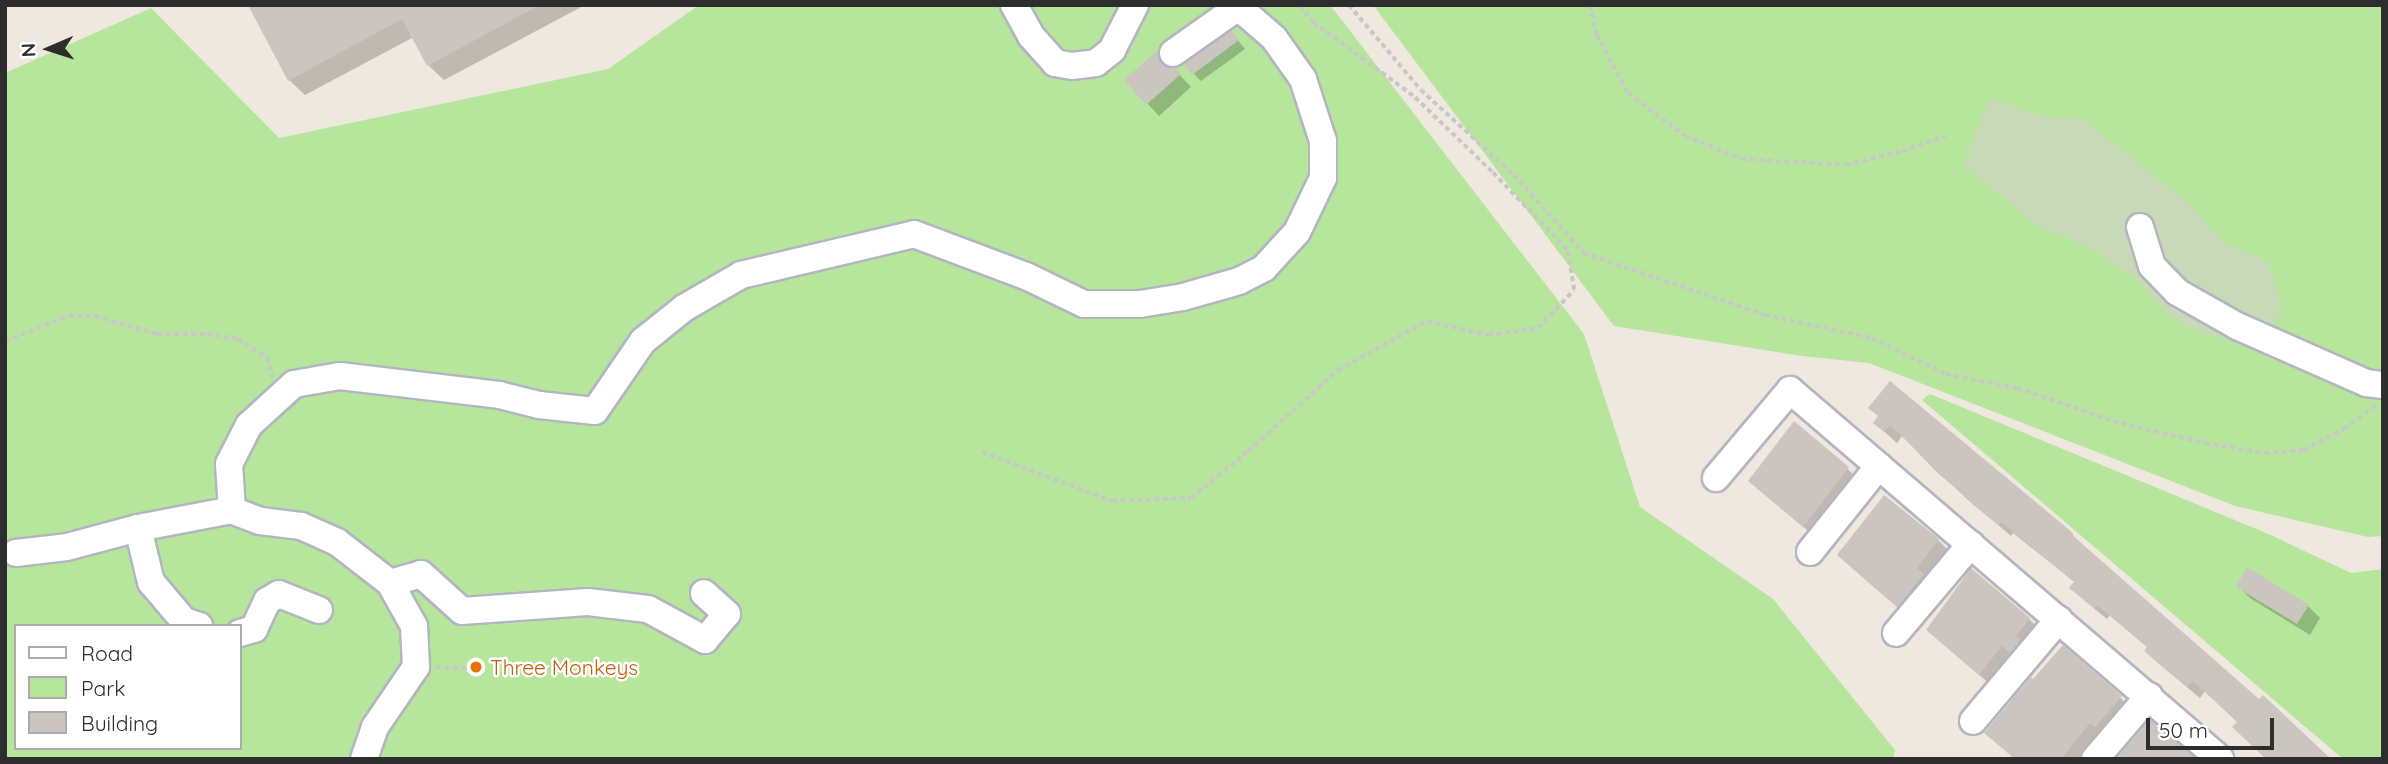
<!DOCTYPE html>
<html>
<head>
<meta charset="utf-8">
<style>
	body { margin:0 }
	#map { position:relative; width:2388px; height:764px; overflow:hidden; background:#efe8df; font-family:Quicksand,sans-serif }
	div>[style] { position:absolute }
	[style*='--x'] { left:calc(var(--x)*1px); top:calc(var(--y)*1px); width:calc(var(--w)*1px); rotate:calc(var(--a)*1deg) }
	.green>* { inset:0; background:#b5e69b }
	.cemetery>* { inset:0; background:#c7d9b6 }
	.shadow>* { inset:0; background:#0003 }
	.building>* { inset:0; background:#cac5be }
	.path>* { height:3.5px; margin-top:-1.75px; transform-origin:0; background:repeating-linear-gradient(90deg,#c8c8c8 0 5px,transparent 0 8.5px) }
	.roads { filter:drop-shadow(2px 0 #b3b6c1) drop-shadow(-2px 0 #b3b6c1) drop-shadow(0 2px #b3b6c1) drop-shadow(0 -2px #b3b6c1) }
	.minor>* { height:26px; margin:-13px; padding:0 13px; transform-origin:13px; border-radius:13px; background:#fff }
	.dots>* { width:19px; height:19px; translate:-50% -50%; box-sizing:border-box; border:4px solid #fff; border-radius:50% }
	span { translate:-50% -50%; white-space:nowrap; text-align:center; line-height:1.15; -webkit-text-stroke:5px #fff; paint-order:stroke }
	.food-label { font-size:21px; color:#c56008 }
	.left { translate:0 -50%; text-align:left }
	.frame { position:absolute; inset:0; border:7px solid #2d2d2d; pointer-events:none }
	.legend { position:absolute; left:14px; top:624px; width:228px; height:126px; box-sizing:border-box; background:#fff; border:2px solid #ababab; margin:0; padding:9px 12px; list-style:none; font-size:21px; color:#2d2d2d }
	.legend li { display:flex; align-items:center; gap:14px; height:35px }
	.legend b { width:35px; border:2px solid #ababab }
	.north { position:absolute; left:14px; top:14px; width:70px; height:70px; -webkit-text-stroke:5px #fff; paint-order:stroke; rotate:267deg; font-size:19px; font-weight:700; line-height:28px; text-align:center; color:#2d2d2d }
	.north::after { content:''; display:block; margin:auto; width:24px; height:32px; background:#2d2d2d; clip-path:polygon(50% 0,100% 100%,50% 72%,0 100%) }
	.scale { position:absolute; left:2146px; top:718px; width:128px; height:32px; box-sizing:border-box; border:4px solid #2d2d2d; border-top:0; padding-left:9px; font-size:21px; line-height:24px; white-space:nowrap; color:#2d2d2d; -webkit-text-stroke:5px #fff; paint-order:stroke }
</style>
</head>
<body>
<div id="map">
	<div class="green">
		<div style="clip-path:polygon(evenodd,699px 5px,1330px 5px,1584px 334px,1640px 507px,1773px 599px,1895px 750px,1893px 759px,5px 759px,5px 73px,151px 8px,279px 138px,608px 69px,699px 5px,16px 626px,240px 626px,240px 748px,16px 748px,16px 626px)"></div>
		<div style="clip-path:polygon(1373px 5px,2383px 5px,2383px 536px,2368px 537px,2235px 506px,1869px 363px,1802px 356px,1614px 326px)"></div>
		<div style="clip-path:polygon(1930px 394px,2271px 535px,2351px 573px,2383px 569px,2383px 759px,2343px 759px,1922px 400px)"></div>
	</div>
	<div class="cemetery">
		<div style="clip-path:polygon(1990px 99px,2046px 117px,2082px 119px,2189px 203px,2224px 243px,2268px 261px,2281px 306px,2262px 347px,2198px 332px,2165px 313px,2137px 279px,2081px 243px,2042px 229px,1963px 165px)"></div>
	</div>
	<div class="shadow">
		<div style="clip-path:polygon(250px 5px,585px 5px,444px 80px,428px 65px,414px 37px,305px 95px,289px 80px)"></div>
		<div style="clip-path:polygon(1232px 33px,1245px 49px,1201px 81px,1193px 73px)"></div>
		<div style="clip-path:polygon(1158px 52px,1191px 87px,1159px 116px,1126px 80px)"></div>
		<div style="clip-path:polygon(1880px 417px,2072px 534px,2239px 723px,2205px 691px,2200px 698px,2158px 663px,2146px 651px,2148px 648px,2110px 615px,2107px 619px,2084px 600px,2076px 583px,2013px 533px,2011px 536px,1938px 473px,1902px 436px,1897px 443px,1887px 434px,1875px 423px)"></div>
		<div style="clip-path:polygon(1795px 424px,1860px 480px,1815px 537px,1750px 481px)"></div>
		<div style="clip-path:polygon(1938px 540px,1950px 552px,1910px 618px,1851px 567px)"></div>
		<div style="clip-path:polygon(2238px 586px,2308px 606px,2320px 618px,2310px 635px,2250px 598px)"></div>
		<div style="clip-path:polygon(2029px 619px,2041px 631px,1992px 686px,1940px 641px)"></div>
		<div style="clip-path:polygon(2063px 648px,2133px 709px,2102px 733px,2082px 759px,2015px 759px,1986px 733px)"></div>
	</div>
	<div class="building">
		<div style="clip-path:polygon(248px 5px,540px 5px,427px 66px,402px 19px,288px 81px)"></div>
		<div style="clip-path:polygon(1232px 31px,1239px 40px,1192px 75px,1184px 64px)"></div>
		<div style="clip-path:polygon(1158px 50px,1161px 63px,1176px 68px,1181px 74px,1146px 105px,1124px 80px)"></div>
		<div style="clip-path:polygon(1890px 381px,2073px 533px,2072px 535px,2259px 699px,2263px 695px,2331px 759px,2266px 759px,2232px 727px,2237px 722px,2193px 681px,2187px 687px,2144px 651px,2147px 647px,2097px 605px,2094px 608px,2069px 588px,2074px 582px,2001px 522px,1998px 525px,1970px 502px,1890px 425px,1884px 432px,1873px 423px,1878px 416px,1868px 408px)"></div>
		<div style="clip-path:polygon(1794px 421px,1849px 467px,1803px 527px,1748px 481px)"></div>
		<div style="clip-path:polygon(1884px 495px,1939px 539px,1917px 568px,1924px 574px,1897px 607px,1837px 555px)"></div>
		<div style="clip-path:polygon(2247px 567px,2309px 605px,2297px 624px,2236px 587px)"></div>
		<div style="clip-path:polygon(1971px 568px,2030px 618px,2016px 636px,2021px 640px,2010px 653px,2002px 646px,1979px 675px,1926px 630px)"></div>
		<div style="clip-path:polygon(2063px 645px,2122px 696px,2095px 727px,2090px 723px,2061px 759px,2015px 759px,1984px 733px,2031px 677px,2033px 679px)"></div>
		<div style="clip-path:polygon(2150px 719px,2196px 759px,2116px 759px)"></div>
	</div>
	<div class="path">
		<div style="--x:1349;--y:5;--w:111;--a:49.7"></div>
		<div style="--x:1421;--y:90;--w:126;--a:42.4"></div>
		<div style="--x:1514;--y:175;--w:105;--a:48.1"></div>
		<div style="--x:1584;--y:253;--w:191;--a:18.9"></div>
		<div style="--x:1765;--y:315;--w:109;--a:12.1"></div>
		<div style="--x:1872;--y:338;--w:82;--a:25.9"></div>
		<div style="--x:1946;--y:374;--w:72;--a:11.2"></div>
		<div style="--x:2017;--y:388;--w:102;--a:19"></div>
		<div style="--x:2113;--y:421;--w:95;--a:13.4"></div>
		<div style="--x:2205;--y:443;--w:61;--a:9.5"></div>
		<div style="--x:2265;--y:453;--w:39;--a:-4"></div>
		<div style="--x:2304;--y:450;--w:45;--a:-27.7"></div>
		<div style="--x:2344;--y:429;--w:39;--a:-37"></div>
		<div style="--x:1590;--y:5;--w:31;--a:77"></div>
		<div style="--x:1597;--y:35;--w:66;--a:61.9"></div>
		<div style="--x:1628;--y:93;--w:71;--a:37"></div>
		<div style="--x:1685;--y:136;--w:61;--a:22"></div>
		<div style="--x:1742;--y:159;--w:104;--a:3.3"></div>
		<div style="--x:1846;--y:165;--w:58;--a:-14"></div>
		<div style="--x:1902;--y:151;--w:46;--a:-18.8"></div>
		<div style="--x:5;--y:341;--w:69;--a:-22.1"></div>
		<div style="--x:69;--y:315;--w:26;--a:2"></div>
		<div style="--x:95;--y:316;--w:65;--a:16.2"></div>
		<div style="--x:157;--y:334;--w:50;--a:0"></div>
		<div style="--x:207;--y:334;--w:31;--a:9"></div>
		<div style="--x:238;--y:339;--w:35;--a:33"></div>
		<div style="--x:267;--y:358;--w:20;--a:72"></div>
		<div style="--x:982;--y:452;--w:139;--a:20.7"></div>
		<div style="--x:1112;--y:501;--w:79;--a:-2.2"></div>
		<div style="--x:1191;--y:498;--w:74;--a:-39.5"></div>
		<div style="--x:1248;--y:451;--w:121;--a:-42"></div>
		<div style="--x:1338;--y:370;--w:102;--a:-28.8"></div>
		<div style="--x:1427;--y:321;--w:63;--a:12.9"></div>
		<div style="--x:1488;--y:335;--w:50;--a:-8"></div>
		<div style="--x:1538;--y:328;--w:52;--a:-46.5"></div>
		<div style="--x:1574;--y:290;--w:41;--a:-99.9"></div>
		<div style="--x:1567;--y:250;--w:108;--a:-133.9"></div>
		<div style="--x:1492;--y:172;--w:110;--a:-136.1"></div>
		<div style="--x:1413;--y:96;--w:123;--a:-143.6"></div>
		<div style="--x:1314;--y:23;--w:24;--a:-132"></div>
		<div style="--x:436;--y:667;--w:38;--a:2"></div>
	</div>
	<div class="roads">
		<div class="minor">
			<div style="--x:1014;--y:5;--w:35;--a:61"></div>
			<div style="--x:1031;--y:36;--w:36;--a:48"></div>
			<div style="--x:1055;--y:63;--w:17;--a:10"></div>
			<div style="--x:1072;--y:66;--w:24;--a:-7"></div>
			<div style="--x:1096;--y:63;--w:21;--a:-39"></div>
			<div style="--x:1112;--y:50;--w:51;--a:-62.9"></div>
			<div style="--x:1173;--y:53;--w:80;--a:-35.3"></div>
			<div style="--x:2140;--y:227;--w:41;--a:72.9"></div>
			<div style="--x:2152;--y:266;--w:36;--a:46"></div>
			<div style="--x:2177;--y:292;--w:69;--a:29.5"></div>
			<div style="--x:2237;--y:326;--w:141;--a:23.8"></div>
			<div style="--x:2366;--y:383;--w:17;--a:7"></div>
			<div style="--x:1716;--y:478;--w:115;--a:-49.9"></div>
			<div style="--x:1790;--y:390;--w:567;--a:40.63"></div>
			<div style="--x:138;--y:528;--w:56;--a:76.5"></div>
			<div style="--x:151;--y:582;--w:51;--a:49.8"></div>
			<div style="--x:184;--y:621;--w:16;--a:18"></div>
			<div style="--x:1810;--y:552;--w:110;--a:-51.3"></div>
			<div style="--x:16;--y:553;--w:51;--a:-6.7"></div>
			<div style="--x:67;--y:547;--w:73;--a:-15"></div>
			<div style="--x:138;--y:528;--w:96;--a:-10.8"></div>
			<div style="--x:390;--y:583;--w:32;--a:-16"></div>
			<div style="--x:421;--y:574;--w:55;--a:42.1"></div>
			<div style="--x:462;--y:611;--w:126;--a:-4.1"></div>
			<div style="--x:588;--y:602;--w:60;--a:6.7"></div>
			<div style="--x:648;--y:609;--w:65;--a:28.5"></div>
			<div style="--x:705;--y:640;--w:34;--a:-50"></div>
			<div style="--x:727;--y:614;--w:31;--a:-138"></div>
			<div style="--x:240;--y:633;--w:15;--a:-16"></div>
			<div style="--x:254;--y:629;--w:31;--a:-65"></div>
			<div style="--x:267;--y:601;--w:14;--a:-30"></div>
			<div style="--x:279;--y:594;--w:43;--a:21.8"></div>
			<div style="--x:1896;--y:633;--w:116;--a:-49.9"></div>
			<div style="--x:1973;--y:721;--w:133;--a:-49.9"></div>
			<div style="--x:364;--y:759;--w:34;--a:-71"></div>
			<div style="--x:375;--y:727;--w:73;--a:-55.7"></div>
			<div style="--x:416;--y:667;--w:41;--a:-92.8"></div>
			<div style="--x:414;--y:626;--w:49;--a:-119.2"></div>
			<div style="--x:390;--y:583;--w:67;--a:-142.3"></div>
			<div style="--x:337;--y:542;--w:39;--a:-156"></div>
			<div style="--x:301;--y:526;--w:41;--a:-173"></div>
			<div style="--x:260;--y:521;--w:30;--a:-159"></div>
			<div style="--x:232;--y:510;--w:46;--a:-93.7"></div>
			<div style="--x:229;--y:464;--w:44;--a:-62.9"></div>
			<div style="--x:249;--y:425;--w:61;--a:-42.3"></div>
			<div style="--x:294;--y:384;--w:47;--a:-9.9"></div>
			<div style="--x:340;--y:376;--w:160;--a:6.8"></div>
			<div style="--x:499;--y:395;--w:41;--a:14"></div>
			<div style="--x:539;--y:405;--w:56;--a:6.1"></div>
			<div style="--x:595;--y:411;--w:85;--a:-55.6"></div>
			<div style="--x:643;--y:341;--w:53;--a:-38.8"></div>
			<div style="--x:684;--y:308;--w:66;--a:-30.1"></div>
			<div style="--x:741;--y:275;--w:178;--a:-13.3"></div>
			<div style="--x:914;--y:234;--w:120;--a:20.6"></div>
			<div style="--x:1026;--y:276;--w:64;--a:25.8"></div>
			<div style="--x:1084;--y:304;--w:56;--a:0"></div>
			<div style="--x:1140;--y:304;--w:44;--a:-9.2"></div>
			<div style="--x:1183;--y:297;--w:58;--a:-15.9"></div>
			<div style="--x:1239;--y:281;--w:28;--a:-27"></div>
			<div style="--x:1264;--y:268;--w:49;--a:-47.5"></div>
			<div style="--x:1297;--y:232;--w:60;--a:-64.3"></div>
			<div style="--x:1323;--y:178;--w:37;--a:-90"></div>
			<div style="--x:1323;--y:141;--w:65;--a:-107.9"></div>
			<div style="--x:1303;--y:79;--w:50;--a:-125.3"></div>
			<div style="--x:1274;--y:38;--w:50;--a:-139"></div>
			<div style="--x:2095;--y:759;--w:83;--a:-49.4"></div>
		</div>
	</div>
	<div class="dots">
		<div style="left:476px;top:667px;background:#e8710a"></div>
	</div>
	<div class="food-label">
		<span class="left" style="left:490px;top:667px">Three Monkeys</span>
	</div>
	<div class="frame"></div>
	<ul class="legend">
	<li><b style="height:9px;background:#fff"></b>Road</li>
	<li><b style="height:19px;background:#b5e69b"></b>Park</li>
	<li><b style="height:19px;background:#cac5be"></b>Building</li>
	</ul>
	<div class="north">N</div>
	<div class="scale">50 m</div>
</div>
</body>
</html>
